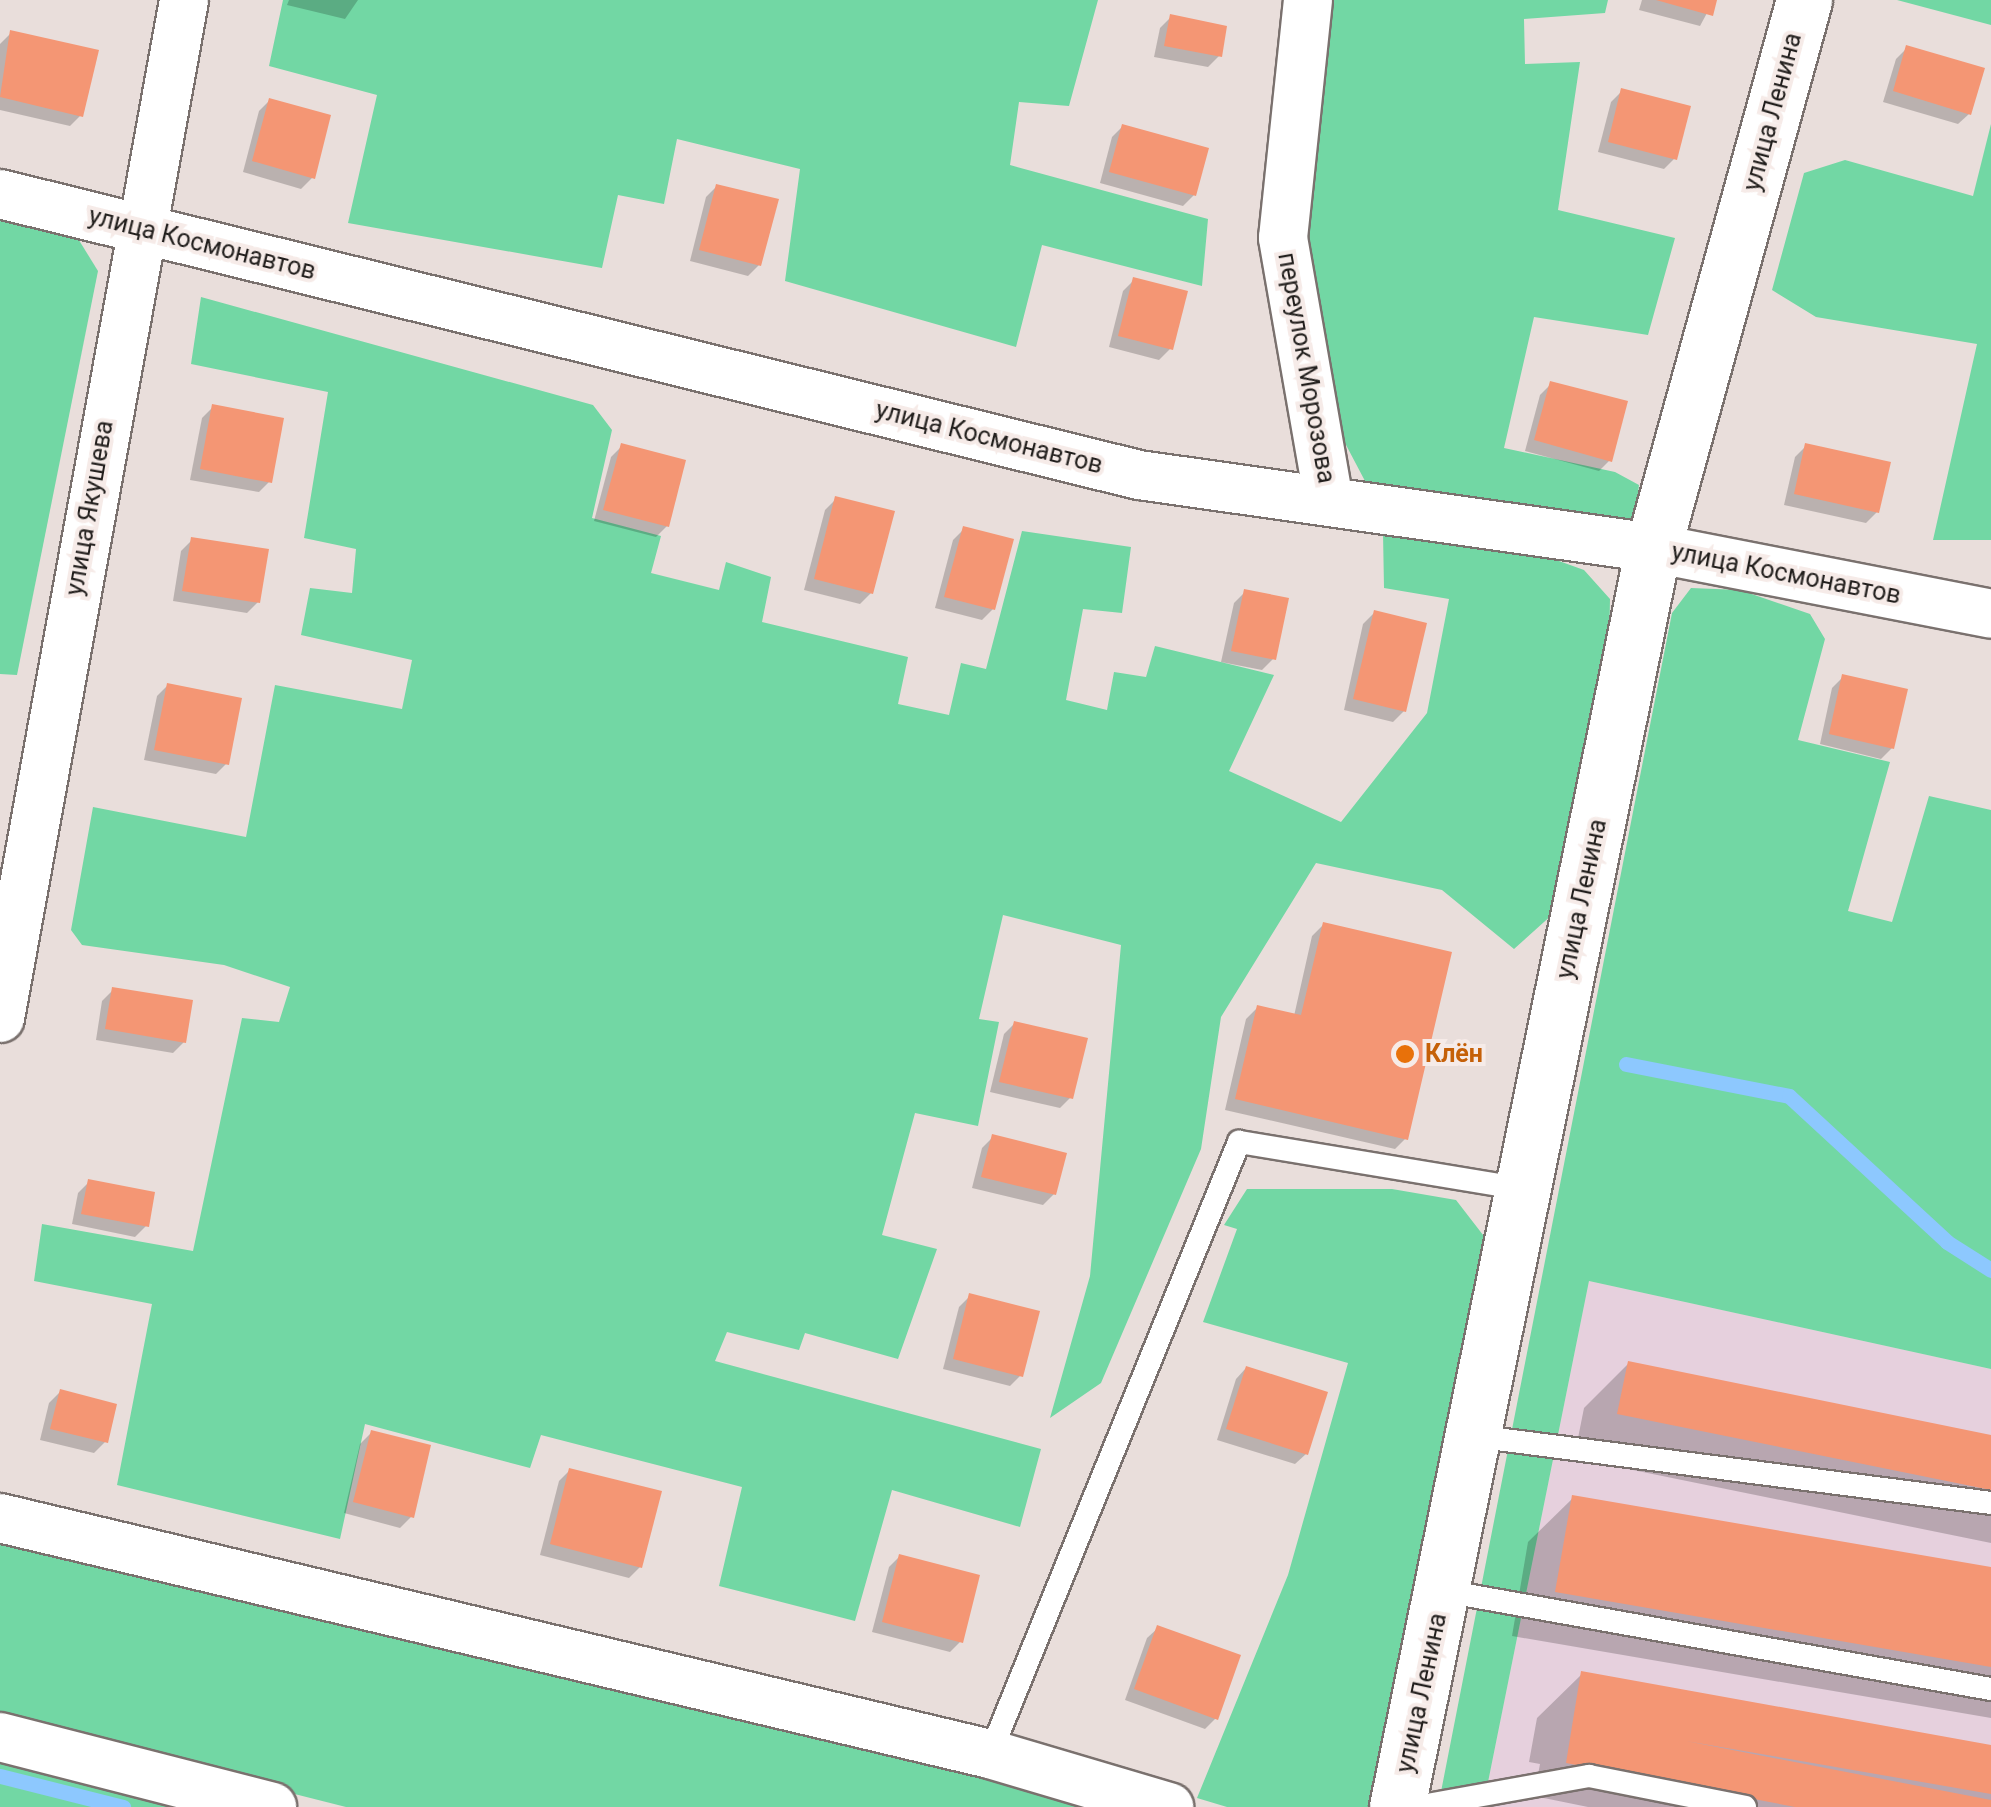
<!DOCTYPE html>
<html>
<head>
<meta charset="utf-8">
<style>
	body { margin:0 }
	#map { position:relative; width:1991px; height:1807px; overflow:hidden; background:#e9dedb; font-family:Roboto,sans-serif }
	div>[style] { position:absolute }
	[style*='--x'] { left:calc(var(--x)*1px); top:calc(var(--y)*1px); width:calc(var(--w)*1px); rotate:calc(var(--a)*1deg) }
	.industrial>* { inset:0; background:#e6d0dd }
	.green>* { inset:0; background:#72d7a4 }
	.shadow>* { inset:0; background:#0003 }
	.stream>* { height:15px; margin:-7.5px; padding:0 7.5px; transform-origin:7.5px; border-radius:7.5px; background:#8dc8fe }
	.building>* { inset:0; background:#f49674 }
	.roads { filter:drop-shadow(2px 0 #7a716e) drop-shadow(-2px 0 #7a716e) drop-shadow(0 2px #7a716e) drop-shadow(0 -2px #7a716e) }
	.service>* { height:22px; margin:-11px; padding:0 11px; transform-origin:11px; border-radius:11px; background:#fff }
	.minor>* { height:48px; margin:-24px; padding:0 24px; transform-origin:24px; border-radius:24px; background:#fff }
	.tertiary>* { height:55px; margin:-27.5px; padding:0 27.5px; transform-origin:27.5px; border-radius:27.5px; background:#fff }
	.dots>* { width:28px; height:28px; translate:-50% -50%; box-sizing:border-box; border:5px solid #f6ebe8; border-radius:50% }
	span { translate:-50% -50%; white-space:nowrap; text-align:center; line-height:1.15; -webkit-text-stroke:8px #f6ebe8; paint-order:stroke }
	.street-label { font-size:25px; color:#221f1d }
	.food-label { font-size:25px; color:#c56008; font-weight:700 }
	.left { translate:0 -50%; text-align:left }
</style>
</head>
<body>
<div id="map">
	<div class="industrial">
		<div style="clip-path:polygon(1589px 1281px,1991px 1369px,1991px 1807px,1483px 1807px)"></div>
	</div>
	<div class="green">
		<div style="clip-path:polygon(283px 0,1098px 0,1069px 106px,1019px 102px,1010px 165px,1208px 219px,1202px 286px,1042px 245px,1016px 347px,785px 281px,800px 169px,677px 139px,664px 204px,618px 195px,602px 268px,348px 223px,377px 95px,269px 66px)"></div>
		<div style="clip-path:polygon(1329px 0,1608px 0,1605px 13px,1524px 19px,1525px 64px,1580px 62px,1558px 210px,1675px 238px,1648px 335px,1534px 317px,1504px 448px,1615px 472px,1639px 485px,1634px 526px,1365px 481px,1326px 407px,1304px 232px)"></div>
		<div style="clip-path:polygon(1897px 0,1991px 0,1991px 25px)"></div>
		<div style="clip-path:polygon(1991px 124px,1991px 540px,1933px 540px,1977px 344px,1816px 317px,1772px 290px,1804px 173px,1845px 160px,1973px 196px)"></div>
		<div style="clip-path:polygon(0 221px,77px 237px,98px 271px,17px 675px,0 674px)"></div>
		<div style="clip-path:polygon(201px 297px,593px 405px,612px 430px,592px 518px,661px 536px,651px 573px,719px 590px,726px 562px,771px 577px,762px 622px,908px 657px,898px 704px,949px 715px,961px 663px,986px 669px,1022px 531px,1131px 547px,1122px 613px,1083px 609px,1066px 700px,1107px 710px,1114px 672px,1146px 677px,1155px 646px,1274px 675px,1229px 771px,1341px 822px,1427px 713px,1449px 599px,1384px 588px,1383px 533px,1545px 556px,1584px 570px,1610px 599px,1609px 650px,1554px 913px,1514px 949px,1442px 890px,1316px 863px,1221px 1017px,1201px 1149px,1101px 1383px,1050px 1418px,1090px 1276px,1121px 945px,1003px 915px,979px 1019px,999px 1022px,978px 1126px,915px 1113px,882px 1235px,937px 1249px,898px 1359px,805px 1333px,799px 1350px,727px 1332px,715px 1361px,1041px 1449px,1020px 1527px,892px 1490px,855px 1621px,719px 1586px,742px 1487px,541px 1435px,530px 1468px,365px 1424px,340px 1539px,117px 1485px,152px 1304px,34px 1281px,42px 1224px,193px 1251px,242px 1018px,279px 1022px,290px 987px,224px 965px,82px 945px,71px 930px,93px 807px,246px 837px,275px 685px,402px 709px,412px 660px,301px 635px,310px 588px,352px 593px,356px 549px,304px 538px,328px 392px,191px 364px)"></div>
		<div style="clip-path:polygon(1691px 588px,1740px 590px,1810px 614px,1825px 639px,1798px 740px,1890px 762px,1848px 911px,1892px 922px,1929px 796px,1991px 810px,1991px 1369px,1589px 1281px,1483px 1807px,1438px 1807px,1672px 613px)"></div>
		<div style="clip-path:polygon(1247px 1189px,1392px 1189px,1456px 1200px,1490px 1244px,1374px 1807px,1227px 1807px,1197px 1798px,1288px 1575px,1348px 1363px,1203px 1322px,1237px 1229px,1224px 1225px)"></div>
		<div style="clip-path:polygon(0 1536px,981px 1777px,1082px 1807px,346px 1807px,0 1720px)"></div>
		<div style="clip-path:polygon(0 1755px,208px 1807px,0 1807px)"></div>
	</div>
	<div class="shadow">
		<div style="clip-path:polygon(289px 0,358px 0,345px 19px,287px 5px)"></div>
		<div style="clip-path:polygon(1642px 0,1714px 0,1700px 26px,1639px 10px)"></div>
		<div style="clip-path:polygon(1171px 17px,1219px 56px,1208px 67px,1154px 57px,1160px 28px)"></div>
		<div style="clip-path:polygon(11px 33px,81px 115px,70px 126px,0 110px,0 44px)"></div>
		<div style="clip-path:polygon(1907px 48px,1969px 114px,1958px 124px,1883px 102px,1896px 59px)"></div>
		<div style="clip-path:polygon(1622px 91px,1675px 158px,1664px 169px,1598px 152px,1611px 102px)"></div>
		<div style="clip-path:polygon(270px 100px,312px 178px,301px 189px,243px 172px,259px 111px)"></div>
		<div style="clip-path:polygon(1123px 126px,1194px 195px,1183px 206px,1100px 183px,1112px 137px)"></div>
		<div style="clip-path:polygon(717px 186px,759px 265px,748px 276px,690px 261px,706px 197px)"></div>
		<div style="clip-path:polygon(1134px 280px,1170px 349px,1159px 360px,1109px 347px,1123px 291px)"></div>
		<div style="clip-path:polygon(1551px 384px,1610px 460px,1599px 471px,1525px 451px,1540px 395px)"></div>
		<div style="clip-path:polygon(213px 407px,270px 481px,259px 492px,190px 480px,202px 418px)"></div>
		<div style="clip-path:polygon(622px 446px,667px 526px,656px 537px,594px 521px,611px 457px)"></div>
		<div style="clip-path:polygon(1806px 446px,1877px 512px,1866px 523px,1784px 505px,1795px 457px)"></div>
		<div style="clip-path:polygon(836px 499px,871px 593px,860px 604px,804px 590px,825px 510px)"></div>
		<div style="clip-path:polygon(964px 529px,993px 609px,982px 620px,935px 608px,953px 540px)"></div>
		<div style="clip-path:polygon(192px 540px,258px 602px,247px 613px,173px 601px,181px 551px)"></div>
		<div style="clip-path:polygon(1245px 592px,1273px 659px,1262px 670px,1221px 662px,1234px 603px)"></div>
		<div style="clip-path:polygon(1374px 613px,1404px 711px,1393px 722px,1344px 710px,1363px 624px)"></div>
		<div style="clip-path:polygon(1843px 677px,1892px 748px,1881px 759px,1820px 744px,1832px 688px)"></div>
		<div style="clip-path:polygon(168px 685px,227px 763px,216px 774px,144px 760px,157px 696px)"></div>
		<div style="clip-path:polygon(1323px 925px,1406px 1138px,1395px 1149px,1225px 1110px,1246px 1019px,1257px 1008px,1294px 1016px,1312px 936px)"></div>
		<div style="clip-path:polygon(113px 990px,184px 1042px,173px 1053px,96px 1040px,102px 1001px)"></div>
		<div style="clip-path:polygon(1015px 1023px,1071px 1097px,1060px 1108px,990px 1092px,1004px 1034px)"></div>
		<div style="clip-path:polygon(993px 1137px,1054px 1194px,1043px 1205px,972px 1188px,982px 1148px)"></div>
		<div style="clip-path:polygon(89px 1182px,146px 1226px,135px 1237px,72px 1224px,78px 1193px)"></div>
		<div style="clip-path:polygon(970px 1296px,1021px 1375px,1010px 1386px,943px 1369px,959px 1307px)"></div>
		<div style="clip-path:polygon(1628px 1364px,1991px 1437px,1991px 1543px,1574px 1458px,1584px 1408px)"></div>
		<div style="clip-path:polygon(1246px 1368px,1306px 1454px,1295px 1464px,1217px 1440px,1236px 1379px)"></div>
		<div style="clip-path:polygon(60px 1392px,105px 1442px,94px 1453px,40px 1440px,49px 1403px)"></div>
		<div style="clip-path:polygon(371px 1433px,411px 1517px,400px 1528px,344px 1513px,360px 1444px)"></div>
		<div style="clip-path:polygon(570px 1470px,640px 1567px,629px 1578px,540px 1555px,559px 1481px)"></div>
		<div style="clip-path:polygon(1573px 1498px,1991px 1570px,1991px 1718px,1512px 1636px,1528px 1542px)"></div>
		<div style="clip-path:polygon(900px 1556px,961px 1641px,950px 1652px,872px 1632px,889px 1567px)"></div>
		<div style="clip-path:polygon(1158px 1628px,1216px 1718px,1205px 1729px,1125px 1700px,1147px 1638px)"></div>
		<div style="clip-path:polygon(1582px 1674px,1991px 1748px,1991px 1807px,1588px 1807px,1534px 1796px,1540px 1764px,1529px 1762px,1537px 1718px)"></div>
	</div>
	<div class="stream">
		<div style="--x:1626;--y:1064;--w:166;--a:11.1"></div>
		<div style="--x:1789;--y:1096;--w:215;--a:42.7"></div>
		<div style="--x:1947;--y:1242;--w:52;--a:32.5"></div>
		<div style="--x:0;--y:1776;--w:127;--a:14.1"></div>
	</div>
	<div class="building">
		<div style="clip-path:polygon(1656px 0,1717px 0,1713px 16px)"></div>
		<div style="clip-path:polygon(1170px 14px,1227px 26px,1222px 57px,1164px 46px)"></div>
		<div style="clip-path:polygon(10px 30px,99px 50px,83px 117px,0 97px)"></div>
		<div style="clip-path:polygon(1906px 45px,1985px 68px,1971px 115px,1893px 91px)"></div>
		<div style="clip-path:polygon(1621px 88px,1691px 106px,1677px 160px,1608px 142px)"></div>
		<div style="clip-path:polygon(269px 98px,331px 115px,315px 179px,252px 161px)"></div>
		<div style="clip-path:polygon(1122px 124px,1209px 148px,1196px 196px,1109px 172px)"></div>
		<div style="clip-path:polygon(716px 184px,779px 199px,761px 266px,699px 250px)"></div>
		<div style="clip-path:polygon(1133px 277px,1188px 291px,1173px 350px,1118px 336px)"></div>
		<div style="clip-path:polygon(1550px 381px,1628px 401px,1612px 462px,1534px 440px)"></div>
		<div style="clip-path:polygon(212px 404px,284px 418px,272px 483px,200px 469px)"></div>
		<div style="clip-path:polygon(621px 443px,686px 460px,669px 527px,603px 510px)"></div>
		<div style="clip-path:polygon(1805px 443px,1891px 462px,1879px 513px,1794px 494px)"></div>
		<div style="clip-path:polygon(835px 496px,895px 511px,873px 594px,814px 579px)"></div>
		<div style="clip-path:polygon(963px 526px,1014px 539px,995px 610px,944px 597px)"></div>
		<div style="clip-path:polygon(191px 537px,269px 549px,260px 603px,182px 591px)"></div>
		<div style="clip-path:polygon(1244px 589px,1289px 598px,1276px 660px,1231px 651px)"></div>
		<div style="clip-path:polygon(1374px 610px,1427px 623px,1406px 712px,1353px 699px)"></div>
		<div style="clip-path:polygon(1842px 674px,1908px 689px,1894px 749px,1829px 734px)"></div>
		<div style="clip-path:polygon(167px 683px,242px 698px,229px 765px,154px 750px)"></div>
		<div style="clip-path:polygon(1323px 922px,1452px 952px,1408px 1140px,1235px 1099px,1257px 1005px,1301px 1015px)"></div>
		<div style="clip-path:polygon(112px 987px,193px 1000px,186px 1043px,105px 1029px)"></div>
		<div style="clip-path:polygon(1014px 1021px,1088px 1038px,1073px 1099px,999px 1082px)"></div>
		<div style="clip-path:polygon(992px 1134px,1067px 1153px,1056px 1195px,981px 1177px)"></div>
		<div style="clip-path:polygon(88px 1179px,155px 1192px,149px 1227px,81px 1214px)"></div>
		<div style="clip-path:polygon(969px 1293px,1040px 1311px,1023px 1377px,953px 1359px)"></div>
		<div style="clip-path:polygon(1628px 1361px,1991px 1435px,1991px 1490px,1617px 1414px)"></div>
		<div style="clip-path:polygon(1246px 1366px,1328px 1392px,1308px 1455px,1226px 1429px)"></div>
		<div style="clip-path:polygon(60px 1389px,117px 1404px,108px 1443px,50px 1429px)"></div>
		<div style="clip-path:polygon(371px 1430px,431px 1445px,414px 1518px,353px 1502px)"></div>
		<div style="clip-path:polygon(569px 1468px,662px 1491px,642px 1568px,550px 1544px)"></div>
		<div style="clip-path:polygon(1572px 1495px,1991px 1567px,1991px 1667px,1555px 1592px)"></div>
		<div style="clip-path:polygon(899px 1554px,980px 1575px,963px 1643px,882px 1622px)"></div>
		<div style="clip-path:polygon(1157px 1625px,1241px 1655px,1218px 1720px,1134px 1689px)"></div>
		<div style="clip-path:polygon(1581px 1671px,1991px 1745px,1991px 1794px,1686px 1741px,1991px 1800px,1991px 1807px,1795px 1807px,1566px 1763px)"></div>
	</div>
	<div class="roads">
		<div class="service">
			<div style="--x:1474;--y:1436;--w:521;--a:7.38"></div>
			<div style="--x:1444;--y:1591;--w:556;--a:10.16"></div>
			<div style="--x:990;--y:1754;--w:661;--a:-67.86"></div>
			<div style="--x:1239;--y:1142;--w:287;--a:9.4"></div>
			<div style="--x:1416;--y:1807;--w:176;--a:-10.2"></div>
			<div style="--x:1589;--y:1776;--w:159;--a:11.2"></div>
		</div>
		<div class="minor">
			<div style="--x:1308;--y:0;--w:239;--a:96"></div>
			<div style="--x:1283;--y:238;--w:263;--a:80.1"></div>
			<div style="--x:0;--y:194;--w:1173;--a:13.86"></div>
			<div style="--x:1139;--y:475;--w:519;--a:8.08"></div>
			<div style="--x:1653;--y:548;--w:344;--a:11"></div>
			<div style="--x:0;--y:1018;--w:1034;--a:-79.75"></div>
			<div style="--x:0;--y:1518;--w:1018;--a:13.41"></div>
			<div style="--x:990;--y:1754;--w:187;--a:16.5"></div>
			<div style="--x:0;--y:1737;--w:281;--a:14.4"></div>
		</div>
		<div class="tertiary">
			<div style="--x:1397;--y:1807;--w:1285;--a:-78.51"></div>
			<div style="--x:1653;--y:548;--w:568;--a:-74.59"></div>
		</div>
	</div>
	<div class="dots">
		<div style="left:1405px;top:1054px;background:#e8710a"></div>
	</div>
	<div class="street-label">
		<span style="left:1773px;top:112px;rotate:-75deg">улица Ленина</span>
		<span style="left:202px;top:244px;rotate:14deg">улица Космонавтов</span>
		<span style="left:1306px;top:368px;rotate:80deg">переулок Морозова</span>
		<span style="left:989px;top:438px;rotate:14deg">улица Космонавтов</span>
		<span style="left:90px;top:508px;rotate:-80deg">улица Якушева</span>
		<span style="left:1786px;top:574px;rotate:11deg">улица Космонавтов</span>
		<span style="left:1582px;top:899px;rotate:-78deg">улица Ленина</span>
		<span style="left:1422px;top:1693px;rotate:-78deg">улица Ленина</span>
	</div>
	<div class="food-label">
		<span class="left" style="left:1425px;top:1054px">Клён</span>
	</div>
</div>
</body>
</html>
